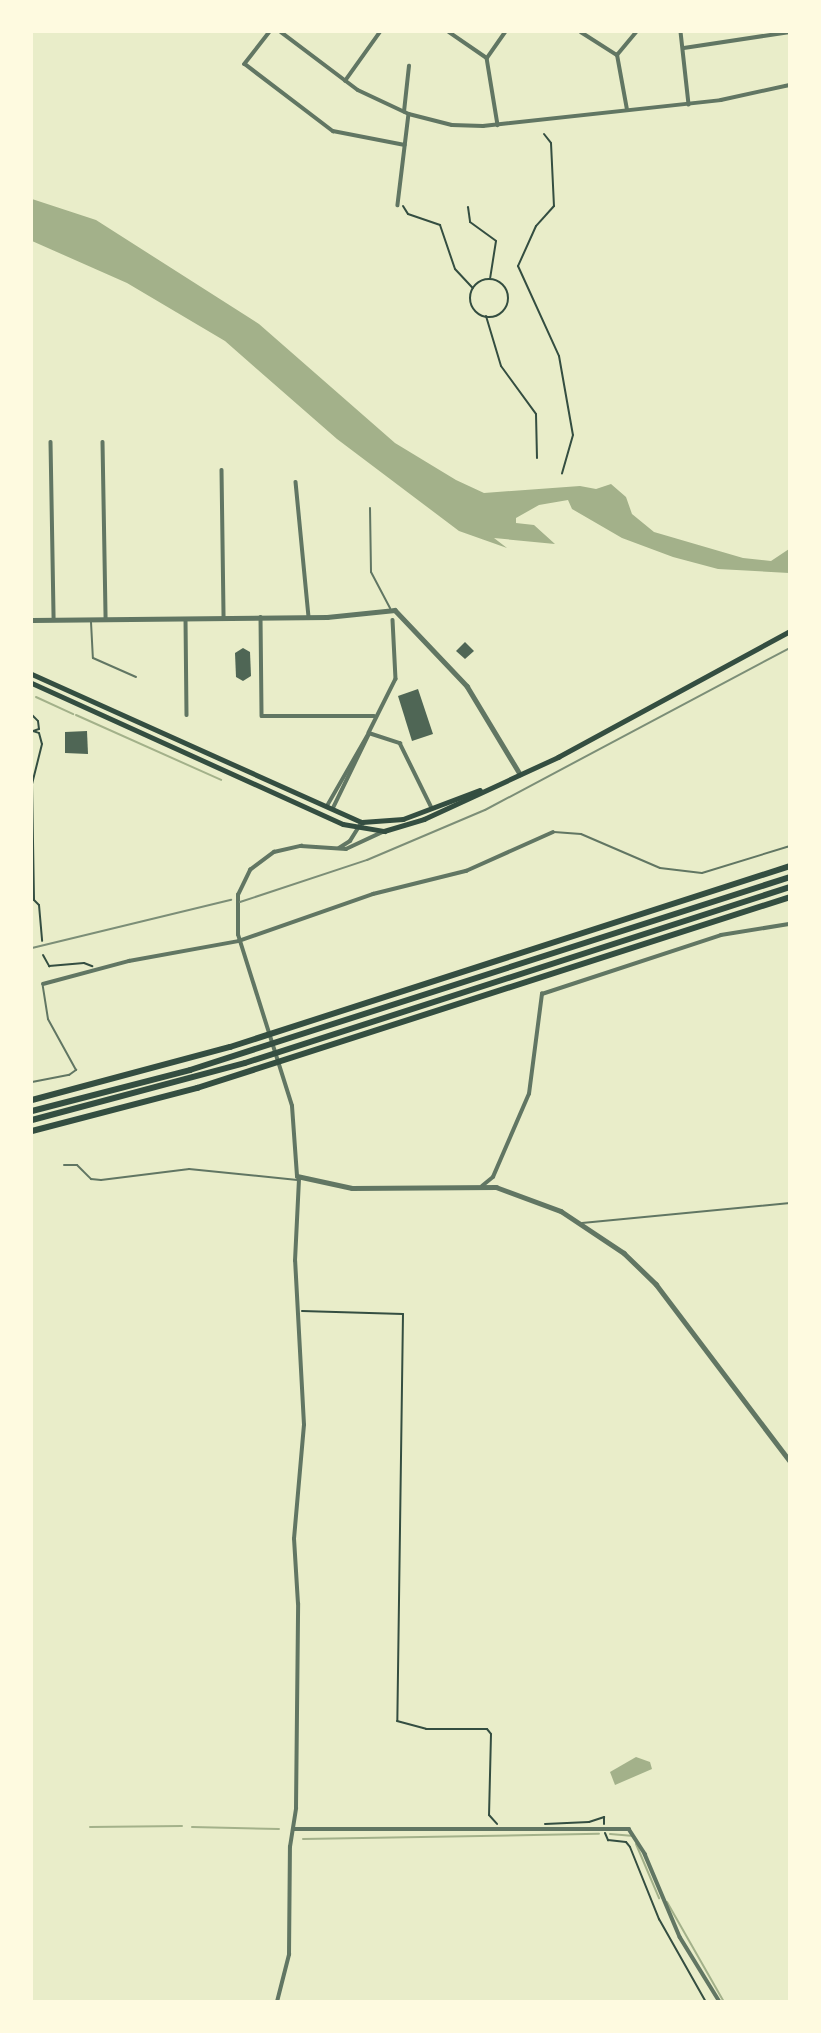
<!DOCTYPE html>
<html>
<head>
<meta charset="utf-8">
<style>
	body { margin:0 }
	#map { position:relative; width:821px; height:2033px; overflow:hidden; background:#e9edc9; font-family:Helvetica,sans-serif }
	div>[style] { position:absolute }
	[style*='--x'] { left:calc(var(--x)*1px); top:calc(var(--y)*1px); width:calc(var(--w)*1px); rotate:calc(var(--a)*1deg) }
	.water>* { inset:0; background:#a3b18a }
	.stream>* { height:2px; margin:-1px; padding:0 1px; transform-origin:1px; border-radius:1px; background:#a3b18a }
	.building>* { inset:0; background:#4f6655 }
	.path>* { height:2px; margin:-1px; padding:0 1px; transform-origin:1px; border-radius:1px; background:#344e41 }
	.path>.ring { margin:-1px; padding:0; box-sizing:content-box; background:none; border:2px solid #344e41; border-radius:50% }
	.service>* { height:2px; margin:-1px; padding:0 1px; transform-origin:1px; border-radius:1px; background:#617663 }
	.minor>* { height:3.5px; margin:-1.75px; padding:0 1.75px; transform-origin:1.75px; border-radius:1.75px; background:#617663 }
	.tertiary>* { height:4.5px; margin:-2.25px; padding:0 2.25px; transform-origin:2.25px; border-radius:2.25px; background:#617663 }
	.secondary>* { height:4.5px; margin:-2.25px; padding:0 2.25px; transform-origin:2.25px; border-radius:2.25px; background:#344e41 }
	.motorway>* { height:6px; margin:-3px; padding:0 3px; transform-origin:3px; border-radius:3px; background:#344e41 }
	.rail>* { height:2px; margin:-1px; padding:0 1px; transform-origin:1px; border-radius:1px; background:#7c8e77 }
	span { translate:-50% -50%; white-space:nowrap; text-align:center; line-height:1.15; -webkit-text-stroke:5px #fefae0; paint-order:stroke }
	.frame { position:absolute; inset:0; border:33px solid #fefae0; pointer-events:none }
</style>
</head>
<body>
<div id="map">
	<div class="water">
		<div style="clip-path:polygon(32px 199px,96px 220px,259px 324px,395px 443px,456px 480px,484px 493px,580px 486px,596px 489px,611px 484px,626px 497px,632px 514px,654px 532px,743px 558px,771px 561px,789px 549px,789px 573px,718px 569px,673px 557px,622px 538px,572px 509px,568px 500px,539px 505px,516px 518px,516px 523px,534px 525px,555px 544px,494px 538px,507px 548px,459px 531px,337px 439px,225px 341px,127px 283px,32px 241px)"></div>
		<div style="clip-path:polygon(636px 1757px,650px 1762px,652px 1769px,615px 1785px,610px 1772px)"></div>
	</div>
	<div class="stream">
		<div style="--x:36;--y:697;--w:41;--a:24.7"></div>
		<div style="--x:76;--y:715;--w:159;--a:24.1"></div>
		<div style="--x:90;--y:1827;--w:92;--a:-0.6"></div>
		<div style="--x:192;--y:1827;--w:87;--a:1.3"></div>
		<div style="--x:610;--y:1834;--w:21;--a:5"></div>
		<div style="--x:303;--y:1839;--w:296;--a:-1"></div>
		<div style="--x:636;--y:1844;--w:59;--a:66.9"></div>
		<div style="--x:667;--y:1902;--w:115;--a:60.3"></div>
	</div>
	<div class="building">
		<div style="clip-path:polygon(465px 642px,474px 651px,465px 659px,456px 651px)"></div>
		<div style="clip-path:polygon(243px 648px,250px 652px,251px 676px,243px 681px,236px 677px,235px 653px)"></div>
		<div style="clip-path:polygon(418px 689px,433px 734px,412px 741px,398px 696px)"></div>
		<div style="clip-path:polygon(87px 731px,88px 754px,65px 753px,65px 732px)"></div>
	</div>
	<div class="path">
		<div style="--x:544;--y:134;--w:11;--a:52"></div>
		<div style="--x:551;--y:143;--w:63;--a:87.3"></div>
		<div style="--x:554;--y:206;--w:27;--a:132"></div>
		<div style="--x:536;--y:226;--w:44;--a:114.2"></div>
		<div style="--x:518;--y:266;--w:99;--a:65.5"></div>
		<div style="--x:559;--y:356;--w:80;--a:80"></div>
		<div style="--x:573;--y:435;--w:40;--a:106"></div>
		<div style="--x:403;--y:206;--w:9;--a:58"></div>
		<div style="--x:408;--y:214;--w:34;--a:19"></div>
		<div style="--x:440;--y:225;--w:46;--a:71.2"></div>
		<div style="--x:455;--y:269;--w:26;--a:47"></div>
		<div style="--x:468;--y:207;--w:15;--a:82"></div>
		<div style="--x:470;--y:222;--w:32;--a:36"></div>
		<div style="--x:496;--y:241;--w:37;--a:99"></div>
		<div class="ring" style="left:470px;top:279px;width:36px;height:36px"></div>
		<div style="--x:486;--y:316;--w:52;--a:73.3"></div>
		<div style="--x:501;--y:366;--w:59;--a:53.9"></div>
		<div style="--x:536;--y:414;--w:44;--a:88.7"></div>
		<div style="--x:32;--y:715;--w:8;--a:45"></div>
		<div style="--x:38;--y:721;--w:8;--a:83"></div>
		<div style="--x:39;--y:729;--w:6;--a:162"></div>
		<div style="--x:33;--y:731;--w:6;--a:18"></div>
		<div style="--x:39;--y:733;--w:11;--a:75"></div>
		<div style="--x:42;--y:744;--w:41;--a:104"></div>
		<div style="--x:32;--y:784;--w:116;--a:89"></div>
		<div style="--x:34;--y:900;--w:7;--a:45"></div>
		<div style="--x:39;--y:905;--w:36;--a:85"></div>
		<div style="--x:43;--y:955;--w:13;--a:61"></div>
		<div style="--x:49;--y:966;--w:35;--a:-5"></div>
		<div style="--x:84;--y:963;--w:9;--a:21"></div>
		<div style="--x:302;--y:1311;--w:101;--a:1.7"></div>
		<div style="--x:403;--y:1314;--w:407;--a:90.8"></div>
		<div style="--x:397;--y:1721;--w:30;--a:15"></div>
		<div style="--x:426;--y:1729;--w:61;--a:0"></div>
		<div style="--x:487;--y:1729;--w:6;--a:51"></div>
		<div style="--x:491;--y:1734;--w:81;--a:91.4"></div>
		<div style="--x:489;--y:1815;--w:12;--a:48"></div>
		<div style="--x:545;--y:1824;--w:44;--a:-2.6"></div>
		<div style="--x:589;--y:1822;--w:16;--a:-18"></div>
		<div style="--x:604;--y:1817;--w:7;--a:90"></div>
		<div style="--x:605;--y:1833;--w:8;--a:67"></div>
		<div style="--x:608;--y:1840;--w:18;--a:6"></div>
		<div style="--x:626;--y:1842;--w:6;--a:51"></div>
		<div style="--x:630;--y:1847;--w:78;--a:68.1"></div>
		<div style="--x:659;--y:1919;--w:95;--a:60.5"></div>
	</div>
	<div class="service">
		<div style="--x:370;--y:508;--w:64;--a:89.1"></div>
		<div style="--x:371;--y:572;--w:41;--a:62.2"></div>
		<div style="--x:91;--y:622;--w:36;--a:87"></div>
		<div style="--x:93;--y:658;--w:47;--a:23.8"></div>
		<div style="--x:554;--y:832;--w:27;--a:4"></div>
		<div style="--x:581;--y:834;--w:86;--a:23.3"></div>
		<div style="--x:660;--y:868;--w:42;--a:6.8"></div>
		<div style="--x:702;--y:873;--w:92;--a:-17.1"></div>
		<div style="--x:32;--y:1082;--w:38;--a:-11"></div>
		<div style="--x:69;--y:1075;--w:9;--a:-36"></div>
		<div style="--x:76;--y:1070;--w:58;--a:-118.8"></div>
		<div style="--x:48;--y:1019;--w:33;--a:-99"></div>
		<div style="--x:64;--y:1165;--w:13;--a:0"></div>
		<div style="--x:77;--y:1165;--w:20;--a:45"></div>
		<div style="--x:91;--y:1179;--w:10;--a:6"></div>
		<div style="--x:101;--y:1180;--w:89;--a:-7.1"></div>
		<div style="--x:189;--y:1169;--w:109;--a:5.8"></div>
		<div style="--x:582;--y:1223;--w:209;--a:-5.5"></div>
	</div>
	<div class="minor">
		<div style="--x:270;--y:32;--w:41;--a:128"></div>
		<div style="--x:245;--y:64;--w:111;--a:37.3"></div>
		<div style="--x:333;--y:131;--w:73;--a:11"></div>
		<div style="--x:281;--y:32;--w:96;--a:37"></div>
		<div style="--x:358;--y:90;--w:56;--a:25.2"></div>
		<div style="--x:409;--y:114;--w:92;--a:96.9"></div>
		<div style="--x:449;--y:32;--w:46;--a:34.4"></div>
		<div style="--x:487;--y:58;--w:68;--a:80.7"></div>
		<div style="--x:581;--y:32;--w:43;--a:32.6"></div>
		<div style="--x:681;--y:32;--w:73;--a:83.7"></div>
		<div style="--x:684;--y:48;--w:107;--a:-8.6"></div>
		<div style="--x:487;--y:58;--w:32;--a:-55"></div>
		<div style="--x:345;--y:81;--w:60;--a:-54.5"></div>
		<div style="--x:627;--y:110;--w:56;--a:-100.3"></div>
		<div style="--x:617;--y:55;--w:30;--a:-50"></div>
		<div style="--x:404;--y:112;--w:46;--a:-83.8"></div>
		<div style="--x:409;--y:114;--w:44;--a:14.3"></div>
		<div style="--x:452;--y:125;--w:31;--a:2"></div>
		<div style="--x:483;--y:126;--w:239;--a:-6.2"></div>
		<div style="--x:721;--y:100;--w:71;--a:-12.3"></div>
		<div style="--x:51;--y:442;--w:178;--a:89"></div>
		<div style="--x:103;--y:442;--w:177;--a:89"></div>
		<div style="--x:222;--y:470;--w:148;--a:89.2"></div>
		<div style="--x:296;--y:482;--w:136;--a:84.5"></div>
		<div style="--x:261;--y:617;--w:99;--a:89.4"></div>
		<div style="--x:262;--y:716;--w:112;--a:0"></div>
		<div style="--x:186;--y:619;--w:96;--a:89.4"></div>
		<div style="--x:393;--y:620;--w:59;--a:87.1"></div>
		<div style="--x:396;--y:679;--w:60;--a:116.6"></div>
		<div style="--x:369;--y:733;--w:33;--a:18"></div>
		<div style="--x:400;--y:743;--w:72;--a:63.8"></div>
		<div style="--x:327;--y:806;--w:84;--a:-60.1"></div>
		<div style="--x:333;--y:808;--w:82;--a:-64.1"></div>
		<div style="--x:339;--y:848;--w:13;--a:-32"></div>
		<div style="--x:350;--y:841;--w:22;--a:-58"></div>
		<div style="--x:43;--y:984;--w:89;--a:-15"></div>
		<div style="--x:129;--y:961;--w:112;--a:-10.3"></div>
		<div style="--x:239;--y:941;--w:142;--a:-19.3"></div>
		<div style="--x:373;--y:894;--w:96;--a:-13.9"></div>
		<div style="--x:466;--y:871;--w:95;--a:-24.1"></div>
		<div style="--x:297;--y:1176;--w:70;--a:-94.1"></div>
		<div style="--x:292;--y:1106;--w:179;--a:-107.5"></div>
		<div style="--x:238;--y:935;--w:40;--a:-90"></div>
		<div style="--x:238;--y:895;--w:28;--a:-64"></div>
		<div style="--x:250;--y:870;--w:30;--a:-37"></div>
		<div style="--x:274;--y:852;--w:28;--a:-13"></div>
		<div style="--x:301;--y:846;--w:45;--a:3.8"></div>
		<div style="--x:346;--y:849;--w:40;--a:-25"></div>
		<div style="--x:482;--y:1186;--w:14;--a:-39"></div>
		<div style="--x:493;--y:1177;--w:90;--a:-66.6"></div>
		<div style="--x:529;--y:1094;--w:101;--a:-82.6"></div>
		<div style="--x:542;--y:994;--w:188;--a:-18.2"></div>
		<div style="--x:721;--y:935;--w:70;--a:-9.1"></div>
		<div style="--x:294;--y:1829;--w:335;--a:0"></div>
		<div style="--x:629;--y:1829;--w:30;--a:57"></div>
		<div style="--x:645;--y:1854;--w:90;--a:67.1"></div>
		<div style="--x:680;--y:1937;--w:76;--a:58.4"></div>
		<div style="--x:277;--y:2002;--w:49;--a:-75.7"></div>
		<div style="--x:289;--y:1955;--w:108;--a:-89.5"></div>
		<div style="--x:290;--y:1847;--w:39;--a:-81"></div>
		<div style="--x:296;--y:1808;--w:204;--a:-89.4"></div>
		<div style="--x:298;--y:1604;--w:65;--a:-93.5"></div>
		<div style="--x:294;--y:1539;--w:114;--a:-85"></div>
		<div style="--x:304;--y:1425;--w:164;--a:-93.1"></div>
		<div style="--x:295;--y:1261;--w:81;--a:-87.2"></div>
	</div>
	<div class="tertiary">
		<div style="--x:32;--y:620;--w:295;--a:-0.6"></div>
		<div style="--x:327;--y:617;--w:68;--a:-5.9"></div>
		<div style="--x:395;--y:610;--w:105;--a:46.5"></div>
		<div style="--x:467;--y:686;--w:103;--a:58.9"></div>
		<div style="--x:297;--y:1176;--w:56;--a:12.3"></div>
		<div style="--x:352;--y:1188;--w:144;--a:-0.4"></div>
		<div style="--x:496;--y:1187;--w:69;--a:20.3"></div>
		<div style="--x:561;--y:1211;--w:76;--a:33.7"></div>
		<div style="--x:624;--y:1253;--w:45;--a:44.1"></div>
		<div style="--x:656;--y:1284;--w:222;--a:52.9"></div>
	</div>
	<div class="secondary">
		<div style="--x:32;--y:674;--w:362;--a:24.2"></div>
		<div style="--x:362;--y:822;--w:41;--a:-4.2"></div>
		<div style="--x:403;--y:819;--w:82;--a:-20.6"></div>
		<div style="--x:32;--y:683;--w:341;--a:24.4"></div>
		<div style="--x:343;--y:824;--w:42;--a:9.7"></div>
		<div style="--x:384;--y:831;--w:42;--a:-16.7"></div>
		<div style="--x:424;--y:819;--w:148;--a:-24.8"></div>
		<div style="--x:558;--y:757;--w:264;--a:-28.5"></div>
	</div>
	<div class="motorway">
		<div style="--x:32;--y:1100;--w:205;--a:-15"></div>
		<div style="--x:230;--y:1047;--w:589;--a:-17.91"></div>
		<div style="--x:32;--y:1111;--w:163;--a:-14.5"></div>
		<div style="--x:190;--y:1070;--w:630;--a:-17.83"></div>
		<div style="--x:32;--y:1120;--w:220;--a:-15"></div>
		<div style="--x:245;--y:1063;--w:573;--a:-17.9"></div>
		<div style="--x:32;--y:1131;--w:171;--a:-14.6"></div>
		<div style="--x:197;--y:1088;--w:623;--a:-17.85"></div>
	</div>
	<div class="rail">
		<div style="--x:240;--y:902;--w:134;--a:-18.3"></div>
		<div style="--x:367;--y:860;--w:128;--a:-23"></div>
		<div style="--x:485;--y:810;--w:345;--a:-28"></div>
		<div style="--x:32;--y:948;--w:205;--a:-13.6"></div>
	</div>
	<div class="frame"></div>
</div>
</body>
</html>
